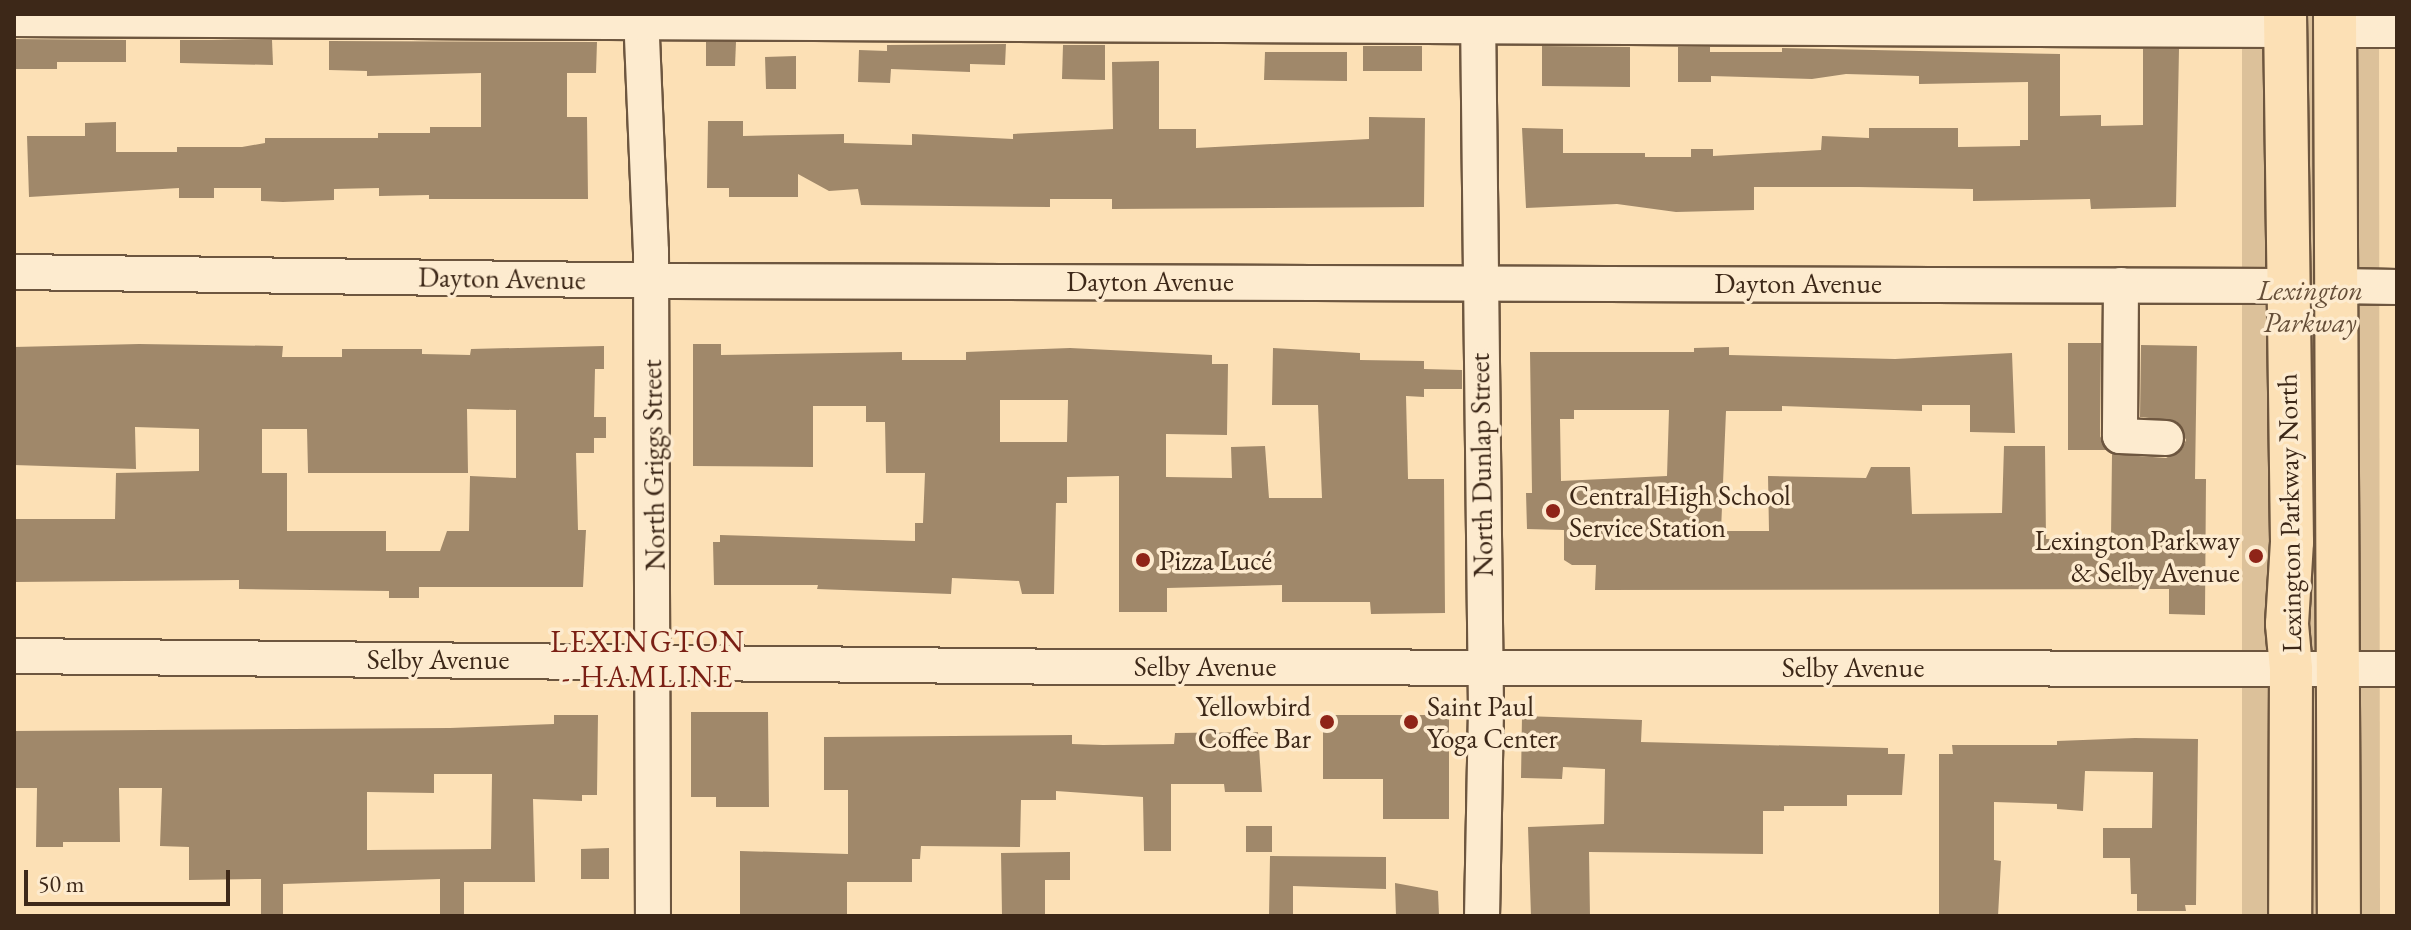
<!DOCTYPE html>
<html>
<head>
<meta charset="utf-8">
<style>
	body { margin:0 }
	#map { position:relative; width:2411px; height:930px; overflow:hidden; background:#fce0b5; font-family:"EB Garamond",serif }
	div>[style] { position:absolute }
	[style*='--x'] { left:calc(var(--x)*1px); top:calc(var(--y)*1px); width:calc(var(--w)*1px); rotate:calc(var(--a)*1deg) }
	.green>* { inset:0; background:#dcc19a }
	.building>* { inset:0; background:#a0886a }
	.roads { filter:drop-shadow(2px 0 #6d563f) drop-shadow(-2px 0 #6d563f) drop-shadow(0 2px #6d563f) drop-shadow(0 -2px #6d563f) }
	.minor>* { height:34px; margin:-17px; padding:0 17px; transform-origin:17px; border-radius:17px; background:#fdebcf }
	.major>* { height:42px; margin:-21px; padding:0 21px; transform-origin:21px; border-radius:21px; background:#fce0b5 }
	.dots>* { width:22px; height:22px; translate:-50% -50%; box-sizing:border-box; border:4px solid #fdebcf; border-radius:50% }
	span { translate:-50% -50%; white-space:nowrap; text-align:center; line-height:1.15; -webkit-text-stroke:7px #fdebcf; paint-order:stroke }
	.street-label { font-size:28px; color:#3d2818 }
	.park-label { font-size:28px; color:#654e38; font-style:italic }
	.poi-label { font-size:28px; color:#3d2818 }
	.left { translate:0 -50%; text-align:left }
	.right { translate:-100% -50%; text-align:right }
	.neighbourhood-label { font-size:30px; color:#7a1f14; letter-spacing:2px }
	.frame { position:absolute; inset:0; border:16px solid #3d2818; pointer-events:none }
	.scale { position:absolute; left:24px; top:870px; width:206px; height:36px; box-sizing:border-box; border:4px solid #3d2818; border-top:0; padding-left:10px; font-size:24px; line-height:28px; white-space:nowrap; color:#3d2818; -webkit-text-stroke:6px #fdebcf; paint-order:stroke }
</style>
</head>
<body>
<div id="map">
	<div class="green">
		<div style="clip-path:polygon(2242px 14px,2379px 14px,2380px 916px,2242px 916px)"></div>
	</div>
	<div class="building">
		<div style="clip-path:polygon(14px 39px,126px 40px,126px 62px,57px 62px,57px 69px,14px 69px)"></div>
		<div style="clip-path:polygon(180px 40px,272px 40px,273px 65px,180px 63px)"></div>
		<div style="clip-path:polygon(329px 41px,597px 42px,596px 73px,567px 73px,567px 117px,587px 117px,588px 199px,429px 199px,429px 195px,379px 196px,379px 188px,334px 189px,334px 200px,283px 202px,261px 201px,261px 188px,214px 188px,214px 198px,179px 198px,179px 188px,29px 197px,27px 136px,85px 136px,85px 123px,116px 122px,116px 152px,177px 152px,177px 147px,242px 147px,265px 143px,265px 138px,378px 138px,378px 133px,430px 133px,430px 127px,481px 127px,481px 73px,367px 76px,367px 71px,329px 70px)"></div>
		<div style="clip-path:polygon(706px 42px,736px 42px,735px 66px,706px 66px)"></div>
		<div style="clip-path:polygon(1006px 44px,1005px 65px,970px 64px,970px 72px,891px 69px,890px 83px,858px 82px,859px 50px,887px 51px,887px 45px)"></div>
		<div style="clip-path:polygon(1063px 45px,1105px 45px,1105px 80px,1062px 79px)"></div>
		<div style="clip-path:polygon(1363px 46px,1422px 46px,1422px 71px,1363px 71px)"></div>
		<div style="clip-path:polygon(1542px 46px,1630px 47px,1630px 87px,1542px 86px)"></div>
		<div style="clip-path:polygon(1678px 47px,1710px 47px,1710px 52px,1782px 52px,1782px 48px,2060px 54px,2060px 116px,2101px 115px,2101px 126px,2143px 125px,2143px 49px,2179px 49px,2176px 207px,2091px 209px,2090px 199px,1973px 201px,1973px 189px,1858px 187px,1754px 187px,1754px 210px,1676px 212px,1617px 204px,1526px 208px,1522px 128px,1563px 129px,1563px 153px,1645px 153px,1645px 157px,1691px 157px,1691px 149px,1713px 149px,1713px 156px,1821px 150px,1822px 136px,1869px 138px,1869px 128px,1958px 128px,1958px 147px,2020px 146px,2020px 140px,2028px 140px,2028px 82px,1919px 84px,1919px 76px,1846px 74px,1812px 79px,1711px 76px,1711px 82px,1678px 82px)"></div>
		<div style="clip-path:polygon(1265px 52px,1347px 52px,1347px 81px,1264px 80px)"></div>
		<div style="clip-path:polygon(796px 56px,796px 89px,766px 89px,765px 57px)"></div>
		<div style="clip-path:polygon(1159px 61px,1159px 129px,1196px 129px,1196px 148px,1369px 139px,1369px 117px,1425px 118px,1424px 207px,1112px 209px,1112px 199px,1050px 199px,1050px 207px,861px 205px,858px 189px,829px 191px,798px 174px,798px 197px,729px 197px,729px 188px,707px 188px,708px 121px,743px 121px,743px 136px,844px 134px,844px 143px,912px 145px,912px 134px,1013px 139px,1013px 134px,1113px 129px,1112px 62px)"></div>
		<div style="clip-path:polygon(2068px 343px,2101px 343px,2100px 436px,2107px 450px,2068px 450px)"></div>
		<div style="clip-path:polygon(evenodd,139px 344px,283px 346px,282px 357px,342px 357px,342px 349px,422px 349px,422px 354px,470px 355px,471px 349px,604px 346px,604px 369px,595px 369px,594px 417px,606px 417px,606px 438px,594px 438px,594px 453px,576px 453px,578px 530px,586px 530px,583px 587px,419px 587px,419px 598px,389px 598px,389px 591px,239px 589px,239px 580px,14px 582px,14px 519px,115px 519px,116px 473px,199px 471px,199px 429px,135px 427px,136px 469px,14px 465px,14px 347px,139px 344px,467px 409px,516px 410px,516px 478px,470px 476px,469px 531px,447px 531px,440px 551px,386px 551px,386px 531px,287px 531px,287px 473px,262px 473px,262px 429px,307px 429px,308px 473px,468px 473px,467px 409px)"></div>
		<div style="clip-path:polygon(evenodd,693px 344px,721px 344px,721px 355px,902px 352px,902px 360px,966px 360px,966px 352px,1070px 348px,1212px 355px,1212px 364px,1228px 364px,1227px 435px,1166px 434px,1166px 477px,1232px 478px,1231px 447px,1265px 446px,1269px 498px,1322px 498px,1318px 405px,1272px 405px,1273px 348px,1360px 353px,1360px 360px,1424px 361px,1424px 369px,1462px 370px,1462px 389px,1424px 389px,1424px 397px,1406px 396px,1408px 479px,1444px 479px,1445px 613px,1371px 614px,1370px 602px,1282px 602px,1282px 585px,1167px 588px,1167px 612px,1119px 612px,1119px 476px,1067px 477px,1067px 503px,1056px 503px,1054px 594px,1022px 594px,1019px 581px,952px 578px,951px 594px,817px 589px,818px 585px,714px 585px,713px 542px,720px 542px,720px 535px,915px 541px,915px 523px,923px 523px,925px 473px,886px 473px,885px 422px,866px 422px,866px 406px,813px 406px,813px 467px,693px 466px,693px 344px,1000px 400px,1068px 400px,1067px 442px,1000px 442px,1000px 400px)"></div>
		<div style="clip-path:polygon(evenodd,2141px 345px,2197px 346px,2195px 479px,2206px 479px,2205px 615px,2169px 614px,2169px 589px,1595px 590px,1596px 565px,1572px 565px,1564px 560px,1564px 530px,1527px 529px,1526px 493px,1532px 493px,1530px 352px,1694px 352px,1694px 348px,1729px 347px,1729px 355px,1895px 359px,2012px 353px,2015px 433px,1970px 432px,1970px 405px,1922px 405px,1922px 411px,1782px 406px,1782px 411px,1726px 411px,1721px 531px,1769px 531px,1768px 476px,1866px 478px,1871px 467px,1910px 467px,1912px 514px,2002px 513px,2004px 446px,2045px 446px,2046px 539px,2111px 539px,2112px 454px,2166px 458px,2182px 449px,2186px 440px,2176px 421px,2140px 417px,2141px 345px,1574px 410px,1669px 410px,1667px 476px,1561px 481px,1560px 419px,1574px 419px,1574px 410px)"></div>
		<div style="clip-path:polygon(691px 712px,768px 712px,769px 807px,716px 807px,716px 797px,691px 797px)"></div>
		<div style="clip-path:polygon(evenodd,554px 715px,598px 715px,597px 795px,582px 795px,582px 801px,533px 799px,535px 882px,464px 882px,464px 916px,440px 916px,440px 879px,283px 884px,283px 916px,261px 916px,261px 879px,189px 880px,189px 847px,160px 846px,162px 788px,119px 788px,120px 842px,63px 842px,63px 847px,36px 847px,37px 788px,14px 788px,14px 731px,450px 728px,554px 724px,554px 715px,434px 774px,492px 774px,491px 849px,367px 850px,367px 792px,434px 793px,434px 774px)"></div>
		<div style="clip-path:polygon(1323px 715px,1449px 715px,1449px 819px,1383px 819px,1383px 779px,1323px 779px)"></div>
		<div style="clip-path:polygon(1522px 716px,1642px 720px,1641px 742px,1888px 748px,1888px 754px,1905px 754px,1902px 795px,1847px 795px,1847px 806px,1784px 806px,1784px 811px,1763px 811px,1763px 854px,1589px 852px,1590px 916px,1531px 916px,1528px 827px,1604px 824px,1605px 769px,1563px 767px,1562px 779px,1521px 778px)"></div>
		<div style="clip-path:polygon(1258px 732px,1262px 792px,1225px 792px,1224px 784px,1171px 784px,1171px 851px,1144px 851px,1143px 797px,1056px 791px,1056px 800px,1021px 800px,1020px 847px,921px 846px,920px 859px,912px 859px,912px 882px,847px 882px,847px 916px,740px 916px,740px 851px,848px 854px,848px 790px,824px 790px,824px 737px,1072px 735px,1072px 744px,1103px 745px,1174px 744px,1175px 733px)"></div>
		<div style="clip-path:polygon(2135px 738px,2198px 739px,2196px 905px,2185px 905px,2186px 911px,2137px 911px,2137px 894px,2131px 894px,2130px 858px,2103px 858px,2103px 828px,2152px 828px,2153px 772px,2085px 771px,2083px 811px,2057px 809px,2057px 804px,1994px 802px,1994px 860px,2001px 861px,1998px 916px,1939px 916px,1939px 754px,1953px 754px,1952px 745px,2057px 745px,2057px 741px)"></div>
		<div style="clip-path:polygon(1246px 826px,1272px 826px,1272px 852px,1246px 852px)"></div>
		<div style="clip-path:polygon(609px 848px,609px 879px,581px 879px,581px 849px)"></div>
		<div style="clip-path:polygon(1070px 852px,1070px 880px,1045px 880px,1045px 916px,1002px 916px,1001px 853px)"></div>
		<div style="clip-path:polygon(1270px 856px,1386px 857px,1386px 889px,1293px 886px,1293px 916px,1269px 916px)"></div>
		<div style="clip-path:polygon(1395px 883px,1438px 891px,1439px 916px,1396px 916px)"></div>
	</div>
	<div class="roads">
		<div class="minor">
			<div style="--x:641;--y:14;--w:237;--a:87.6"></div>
			<div style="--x:651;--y:251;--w:665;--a:89.83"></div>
			<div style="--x:1478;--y:14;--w:695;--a:89.34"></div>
			<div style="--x:1486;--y:709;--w:207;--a:91.1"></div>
			<div style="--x:14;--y:19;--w:2271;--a:0.28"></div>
			<div style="--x:2335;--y:30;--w:62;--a:0"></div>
			<div style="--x:14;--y:272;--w:662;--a:0.78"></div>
			<div style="--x:676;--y:281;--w:1610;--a:0.18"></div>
			<div style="--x:2121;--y:285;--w:151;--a:90.4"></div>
			<div style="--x:2120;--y:436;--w:46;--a:2.5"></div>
			<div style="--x:2336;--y:286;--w:61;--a:0.9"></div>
			<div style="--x:14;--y:656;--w:1072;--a:0.59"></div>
			<div style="--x:1086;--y:667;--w:1311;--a:0.09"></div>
		</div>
		<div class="major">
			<div style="--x:2285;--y:14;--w:528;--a:89.24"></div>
			<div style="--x:2292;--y:542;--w:82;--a:93.5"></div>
			<div style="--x:2287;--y:624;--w:45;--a:84.9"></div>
			<div style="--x:2291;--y:669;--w:247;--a:90.2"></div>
			<div style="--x:2335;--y:14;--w:902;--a:89.75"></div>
		</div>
	</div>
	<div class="dots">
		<div style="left:1553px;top:511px;background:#8f2418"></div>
		<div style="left:2256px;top:556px;background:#8f2418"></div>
		<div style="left:1143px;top:560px;background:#8f2418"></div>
		<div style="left:1327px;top:722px;background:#8f2418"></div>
		<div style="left:1411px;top:722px;background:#8f2418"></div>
	</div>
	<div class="street-label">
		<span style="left:502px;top:278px;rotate:1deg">Dayton Avenue</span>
		<span style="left:1150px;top:281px">Dayton Avenue</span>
		<span style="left:1798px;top:283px">Dayton Avenue</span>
		<span style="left:653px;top:465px;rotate:-91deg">North Griggs Street</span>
		<span style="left:1481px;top:465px;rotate:-91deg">North Dunlap Street</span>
		<span style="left:2289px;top:513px;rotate:-91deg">Lexington Parkway North</span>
		<span style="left:438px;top:659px">Selby Avenue</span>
		<span style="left:1205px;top:666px">Selby Avenue</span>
		<span style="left:1853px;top:667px">Selby Avenue</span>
	</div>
	<div class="park-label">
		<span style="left:2310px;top:306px">Lexington<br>Parkway</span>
	</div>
	<div class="poi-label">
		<span class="left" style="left:1569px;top:511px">Central High School<br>Service Station</span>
		<span class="right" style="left:2240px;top:556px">Lexington Parkway<br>&amp; Selby Avenue</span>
		<span class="left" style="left:1159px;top:560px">Pizza Lucé</span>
		<span class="right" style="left:1311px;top:722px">Yellowbird<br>Coffee Bar</span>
		<span class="left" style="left:1427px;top:722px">Saint Paul<br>Yoga Center</span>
	</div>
	<div class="neighbourhood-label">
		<span style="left:648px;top:659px">LEXINGTON<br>- HAMLINE</span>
	</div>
	<div class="frame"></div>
	<div class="scale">50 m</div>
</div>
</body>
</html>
